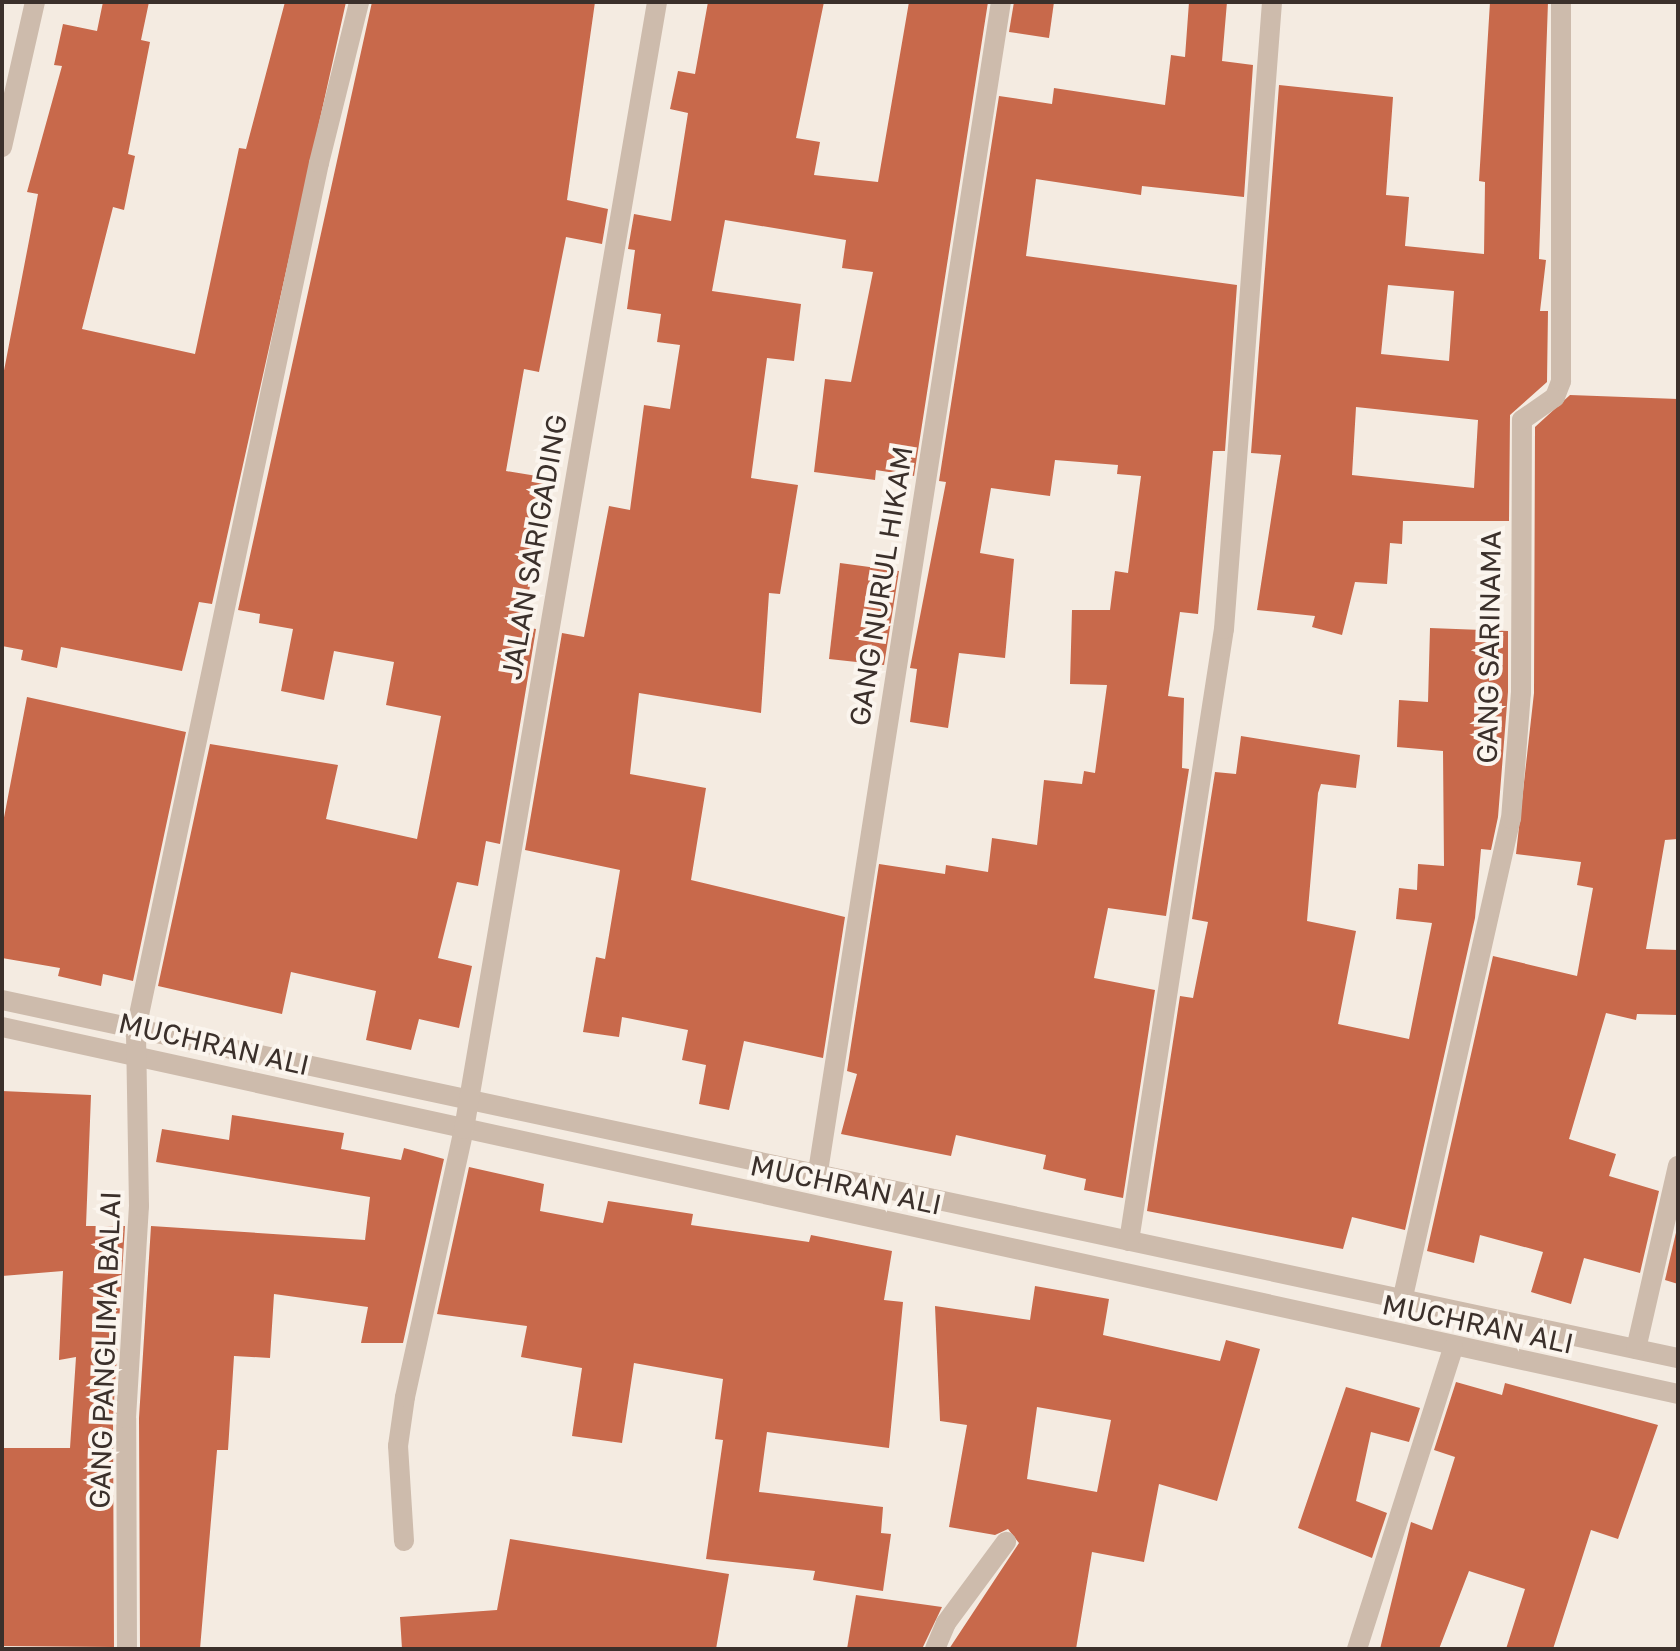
<!DOCTYPE html>
<html>
<head>
<meta charset="utf-8">
<style>
	body { margin:0 }
	#map { position:relative; width:1680px; height:1651px; overflow:hidden; background:#f4ebe1; font-family:"Golos Text",sans-serif }
	div>[style] { position:absolute }
	[style*='--x'] { left:calc(var(--x)*1px); top:calc(var(--y)*1px); width:calc(var(--w)*1px); rotate:calc(var(--a)*1deg) }
	.building>* { inset:0; background:#c8694b }
	.minor>* { height:20px; margin:-10px; padding:0 10px; transform-origin:10px; border-radius:10px; background:#cdbbac }
	span { translate:-50% -50%; white-space:nowrap; text-align:center; line-height:1.15; -webkit-text-stroke:8px #fbf5ee; paint-order:stroke }
	.street-label { font-size:28px; color:#3b302b }
	.frame { position:absolute; inset:0; border:4px solid #3b302b; pointer-events:none }
</style>
</head>
<body>
<div id="map">
	<div class="building">
		<div style="clip-path:polygon(103px 2px,149px 2px,141px 40px,150px 42px,128px 154px,135px 156px,124px 210px,113px 207px,82px 329px,195px 354px,239px 148px,246px 149px,285px 2px,346px 2px,212px 604px,199px 602px,182px 671px,61px 647px,57px 668px,21px 660px,23px 650px,2px 646px,2px 381px,38px 194px,27px 192px,62px 66px,54px 65px,63px 24px,97px 31px)"></div>
		<div style="clip-path:polygon(372px 2px,595px 2px,567px 200px,608px 209px,602px 244px,566px 237px,539px 372px,524px 369px,506px 471px,549px 478px,527px 603px,525px 627px,536px 629px,500px 844px,486px 841px,478px 886px,457px 882px,438px 958px,472px 966px,459px 1028px,419px 1019px,411px 1050px,366px 1040px,376px 991px,291px 972px,282px 1014px,158px 986px,210px 744px,338px 765px,326px 819px,417px 839px,441px 716px,386px 705px,394px 662px,334px 651px,324px 700px,281px 691px,293px 629px,259px 623px,260px 614px,238px 610px)"></div>
		<div style="clip-path:polygon(708px 2px,824px 2px,796px 138px,820px 142px,814px 175px,878px 182px,909px 2px,988px 2px,914px 476px,876px 470px,875px 480px,814px 472px,825px 379px,851px 382px,873px 272px,842px 268px,846px 240px,725px 220px,712px 291px,801px 304px,794px 361px,767px 358px,751px 478px,798px 485px,780px 594px,769px 593px,761px 713px,639px 693px,630px 774px,706px 788px,691px 880px,845px 917px,823px 1058px,744px 1041px,729px 1110px,699px 1104px,706px 1065px,682px 1060px,688px 1030px,622px 1017px,619px 1037px,583px 1032px,596px 957px,605px 959px,620px 870px,525px 850px,562px 633px,584px 637px,609px 506px,630px 510px,644px 405px,670px 409px,680px 345px,657px 342px,661px 314px,627px 309px,635px 250px,628px 249px,634px 214px,671px 221px,688px 113px,670px 109px,678px 71px,695px 74px)"></div>
		<div style="clip-path:polygon(1014px 2px,1054px 2px,1049px 38px,1009px 32px)"></div>
		<div style="clip-path:polygon(1189px 2px,1227px 2px,1222px 61px,1253px 65px,1244px 197px,1142px 186px,1141px 195px,1036px 179px,1026px 256px,1237px 285px,1225px 451px,1213px 451px,1198px 614px,1180px 612px,1168px 696px,1184px 698px,1182px 768px,1189px 769px,1166px 916px,1108px 908px,1094px 978px,1155px 990px,1123px 1198px,1084px 1190px,1086px 1179px,1043px 1169px,1046px 1155px,956px 1135px,951px 1156px,841px 1134px,857px 1074px,847px 1071px,879px 864px,945px 874px,946px 865px,988px 872px,992px 838px,1037px 845px,1044px 780px,1082px 784px,1084px 771px,1095px 773px,1107px 685px,1070px 684px,1072px 610px,1110px 610px,1115px 571px,1128px 573px,1141px 476px,1117px 474px,1118px 465px,1055px 460px,1050px 496px,991px 488px,980px 553px,1014px 559px,1005px 658px,959px 653px,948px 728px,910px 722px,917px 669px,910px 668px,946px 482px,939px 481px,999px 96px,1052px 104px,1054px 88px,1165px 105px,1171px 55px,1185px 57px)"></div>
		<div style="clip-path:polygon(evenodd,1490px 2px,1548px 2px,1539px 259px,1546px 260px,1540px 311px,1548px 311px,1547px 382px,1510px 415px,1509px 521px,1403px 521px,1402px 544px,1390px 543px,1387px 584px,1355px 582px,1342px 635px,1312px 627px,1315px 616px,1257px 610px,1281px 455px,1251px 453px,1279px 85px,1393px 97px,1386px 195px,1409px 197px,1405px 246px,1484px 254px,1485px 182px,1479px 181px,1490px 2px,1388px 285px,1454px 291px,1449px 361px,1381px 354px,1388px 285px,1490px 2px,1356px 407px,1478px 420px,1474px 488px,1352px 475px,1356px 407px)"></div>
		<div style="clip-path:polygon(1570px 395px,1678px 399px,1678px 839px,1665px 840px,1646px 949px,1678px 950px,1678px 1015px,1637px 1014px,1636px 1020px,1606px 1013px,1569px 1139px,1616px 1154px,1609px 1176px,1659px 1191px,1640px 1273px,1584px 1258px,1571px 1304px,1531px 1292px,1543px 1252px,1480px 1235px,1474px 1263px,1427px 1251px,1493px 956px,1577px 976px,1593px 888px,1577px 885px,1581px 862px,1516px 854px,1534px 693px,1535px 427px)"></div>
		<div style="clip-path:polygon(840px 563px,899px 571px,884px 665px,829px 659px)"></div>
		<div style="clip-path:polygon(1430px 628px,1508px 631px,1508px 692px,1498px 817px,1491px 850px,1481px 849px,1475px 918px,1405px 1230px,1352px 1217px,1343px 1249px,1147px 1211px,1180px 996px,1193px 998px,1208px 922px,1192px 919px,1215px 772px,1236px 774px,1241px 736px,1360px 755px,1356px 788px,1321px 784px,1318px 793px,1307px 921px,1356px 931px,1338px 1024px,1409px 1039px,1432px 923px,1396px 919px,1399px 888px,1417px 890px,1418px 864px,1444px 866px,1443px 751px,1397px 747px,1399px 700px,1428px 702px)"></div>
		<div style="clip-path:polygon(27px 697px,186px 732px,133px 981px,103px 974px,101px 986px,58px 976px,60px 968px,2px 958px,2px 828px)"></div>
		<div style="clip-path:polygon(2px 1091px,91px 1095px,86px 1226px,125px 1226px,113px 1418px,114px 1647px,2px 1646px,2px 1448px,70px 1448px,76px 1357px,59px 1360px,63px 1271px,2px 1276px)"></div>
		<div style="clip-path:polygon(232px 1115px,344px 1133px,341px 1149px,401px 1160px,404px 1148px,444px 1159px,403px 1343px,361px 1343px,368px 1307px,274px 1294px,270px 1358px,234px 1356px,228px 1450px,217px 1450px,200px 1649px,140px 1648px,139px 1418px,151px 1226px,365px 1240px,370px 1197px,156px 1162px,162px 1129px,229px 1140px)"></div>
		<div style="clip-path:polygon(469px 1167px,544px 1184px,540px 1211px,603px 1223px,608px 1201px,693px 1214px,691px 1225px,809px 1242px,811px 1235px,892px 1251px,884px 1300px,903px 1302px,889px 1448px,767px 1432px,759px 1492px,883px 1507px,881px 1533px,891px 1534px,883px 1591px,813px 1580px,815px 1571px,706px 1559px,723px 1440px,715px 1439px,723px 1379px,634px 1363px,622px 1443px,572px 1436px,582px 1368px,521px 1357px,527px 1326px,437px 1314px)"></div>
		<div style="clip-path:polygon(1678px 1224px,1678px 1284px,1665px 1280px)"></div>
		<div style="clip-path:polygon(evenodd,1035px 1286px,1109px 1299px,1103px 1335px,1220px 1361px,1226px 1340px,1260px 1349px,1217px 1501px,1159px 1484px,1144px 1562px,1092px 1552px,1076px 1649px,949px 1649px,1019px 1543px,1008px 1529px,995px 1535px,949px 1527px,967px 1425px,940px 1421px,935px 1306px,1030px 1320px,1035px 1286px,1037px 1407px,1111px 1420px,1097px 1492px,1027px 1479px,1037px 1407px)"></div>
		<div style="clip-path:polygon(1456px 1382px,1502px 1395px,1505px 1383px,1658px 1425px,1618px 1539px,1591px 1530px,1553px 1649px,1506px 1649px,1525px 1589px,1469px 1571px,1439px 1649px,1380px 1649px,1411px 1522px,1432px 1530px,1455px 1457px,1434px 1450px)"></div>
		<div style="clip-path:polygon(1346px 1387px,1420px 1408px,1409px 1442px,1371px 1432px,1356px 1501px,1387px 1513px,1372px 1558px,1298px 1528px)"></div>
		<div style="clip-path:polygon(510px 1539px,729px 1574px,716px 1649px,402px 1649px,400px 1617px,497px 1610px)"></div>
		<div style="clip-path:polygon(856px 1595px,942px 1607px,922px 1649px,847px 1649px)"></div>
	</div>
	<div class="minor">
		<div style="--x:2;--y:147;--w:149;--a:-77.2"></div>
		<div style="--x:2;--y:1000;--w:1714;--a:12.06"></div>
		<div style="--x:2;--y:1027;--w:1716;--a:12.35"></div>
		<div style="--x:817;--y:1178;--w:1190;--a:-81.11"></div>
		<div style="--x:1129;--y:1241;--w:619;--a:-81.18"></div>
		<div style="--x:1224;--y:629;--w:629;--a:-85.62"></div>
		<div style="--x:1402;--y:1301;--w:494;--a:-77.3"></div>
		<div style="--x:1511;--y:819;--w:126;--a:-85.5"></div>
		<div style="--x:1521;--y:693;--w:273;--a:-89.8"></div>
		<div style="--x:1522;--y:420;--w:40;--a:-34.9"></div>
		<div style="--x:1555;--y:397;--w:17;--a:-69"></div>
		<div style="--x:1561;--y:381;--w:379;--a:-90"></div>
		<div style="--x:1636;--y:1349;--w:188;--a:-77.1"></div>
		<div style="--x:404;--y:1541;--w:95;--a:-93.6"></div>
		<div style="--x:398;--y:1446;--w:49;--a:-81.9"></div>
		<div style="--x:405;--y:1397;--w:274;--a:-77.6"></div>
		<div style="--x:464;--y:1129;--w:1143;--a:-80.28"></div>
		<div style="--x:127;--y:1649;--w:231;--a:-90.2"></div>
		<div style="--x:126;--y:1418;--w:212;--a:-86.5"></div>
		<div style="--x:139;--y:1206;--w:177;--a:-91"></div>
		<div style="--x:136;--y:1029;--w:885;--a:-78.07"></div>
		<div style="--x:319;--y:163;--w:166;--a:-76"></div>
		<div style="--x:935;--y:1649;--w:28;--a:-67"></div>
		<div style="--x:946;--y:1623;--w:101;--a:-53.5"></div>
		<div style="--x:1357;--y:1649;--w:316;--a:-72.3"></div>
	</div>
	<div class="street-label">
		<span style="left:534px;top:547px;rotate:-80deg">JALAN SARIGADING</span>
		<span style="left:881px;top:586px;rotate:-81deg">GANG NURUL HIKAM</span>
		<span style="left:1489px;top:647px;rotate:-89deg">GANG SARINAMA</span>
		<span style="left:214px;top:1044px;rotate:13deg">MUCHRAN ALI</span>
		<span style="left:846px;top:1185px;rotate:12deg">MUCHRAN ALI</span>
		<span style="left:1478px;top:1324px;rotate:12deg">MUCHRAN ALI</span>
		<span style="left:105px;top:1350px;rotate:-88deg">GANG PANGLIMA BALAI</span>
	</div>
	<div class="frame"></div>
</div>
</body>
</html>
